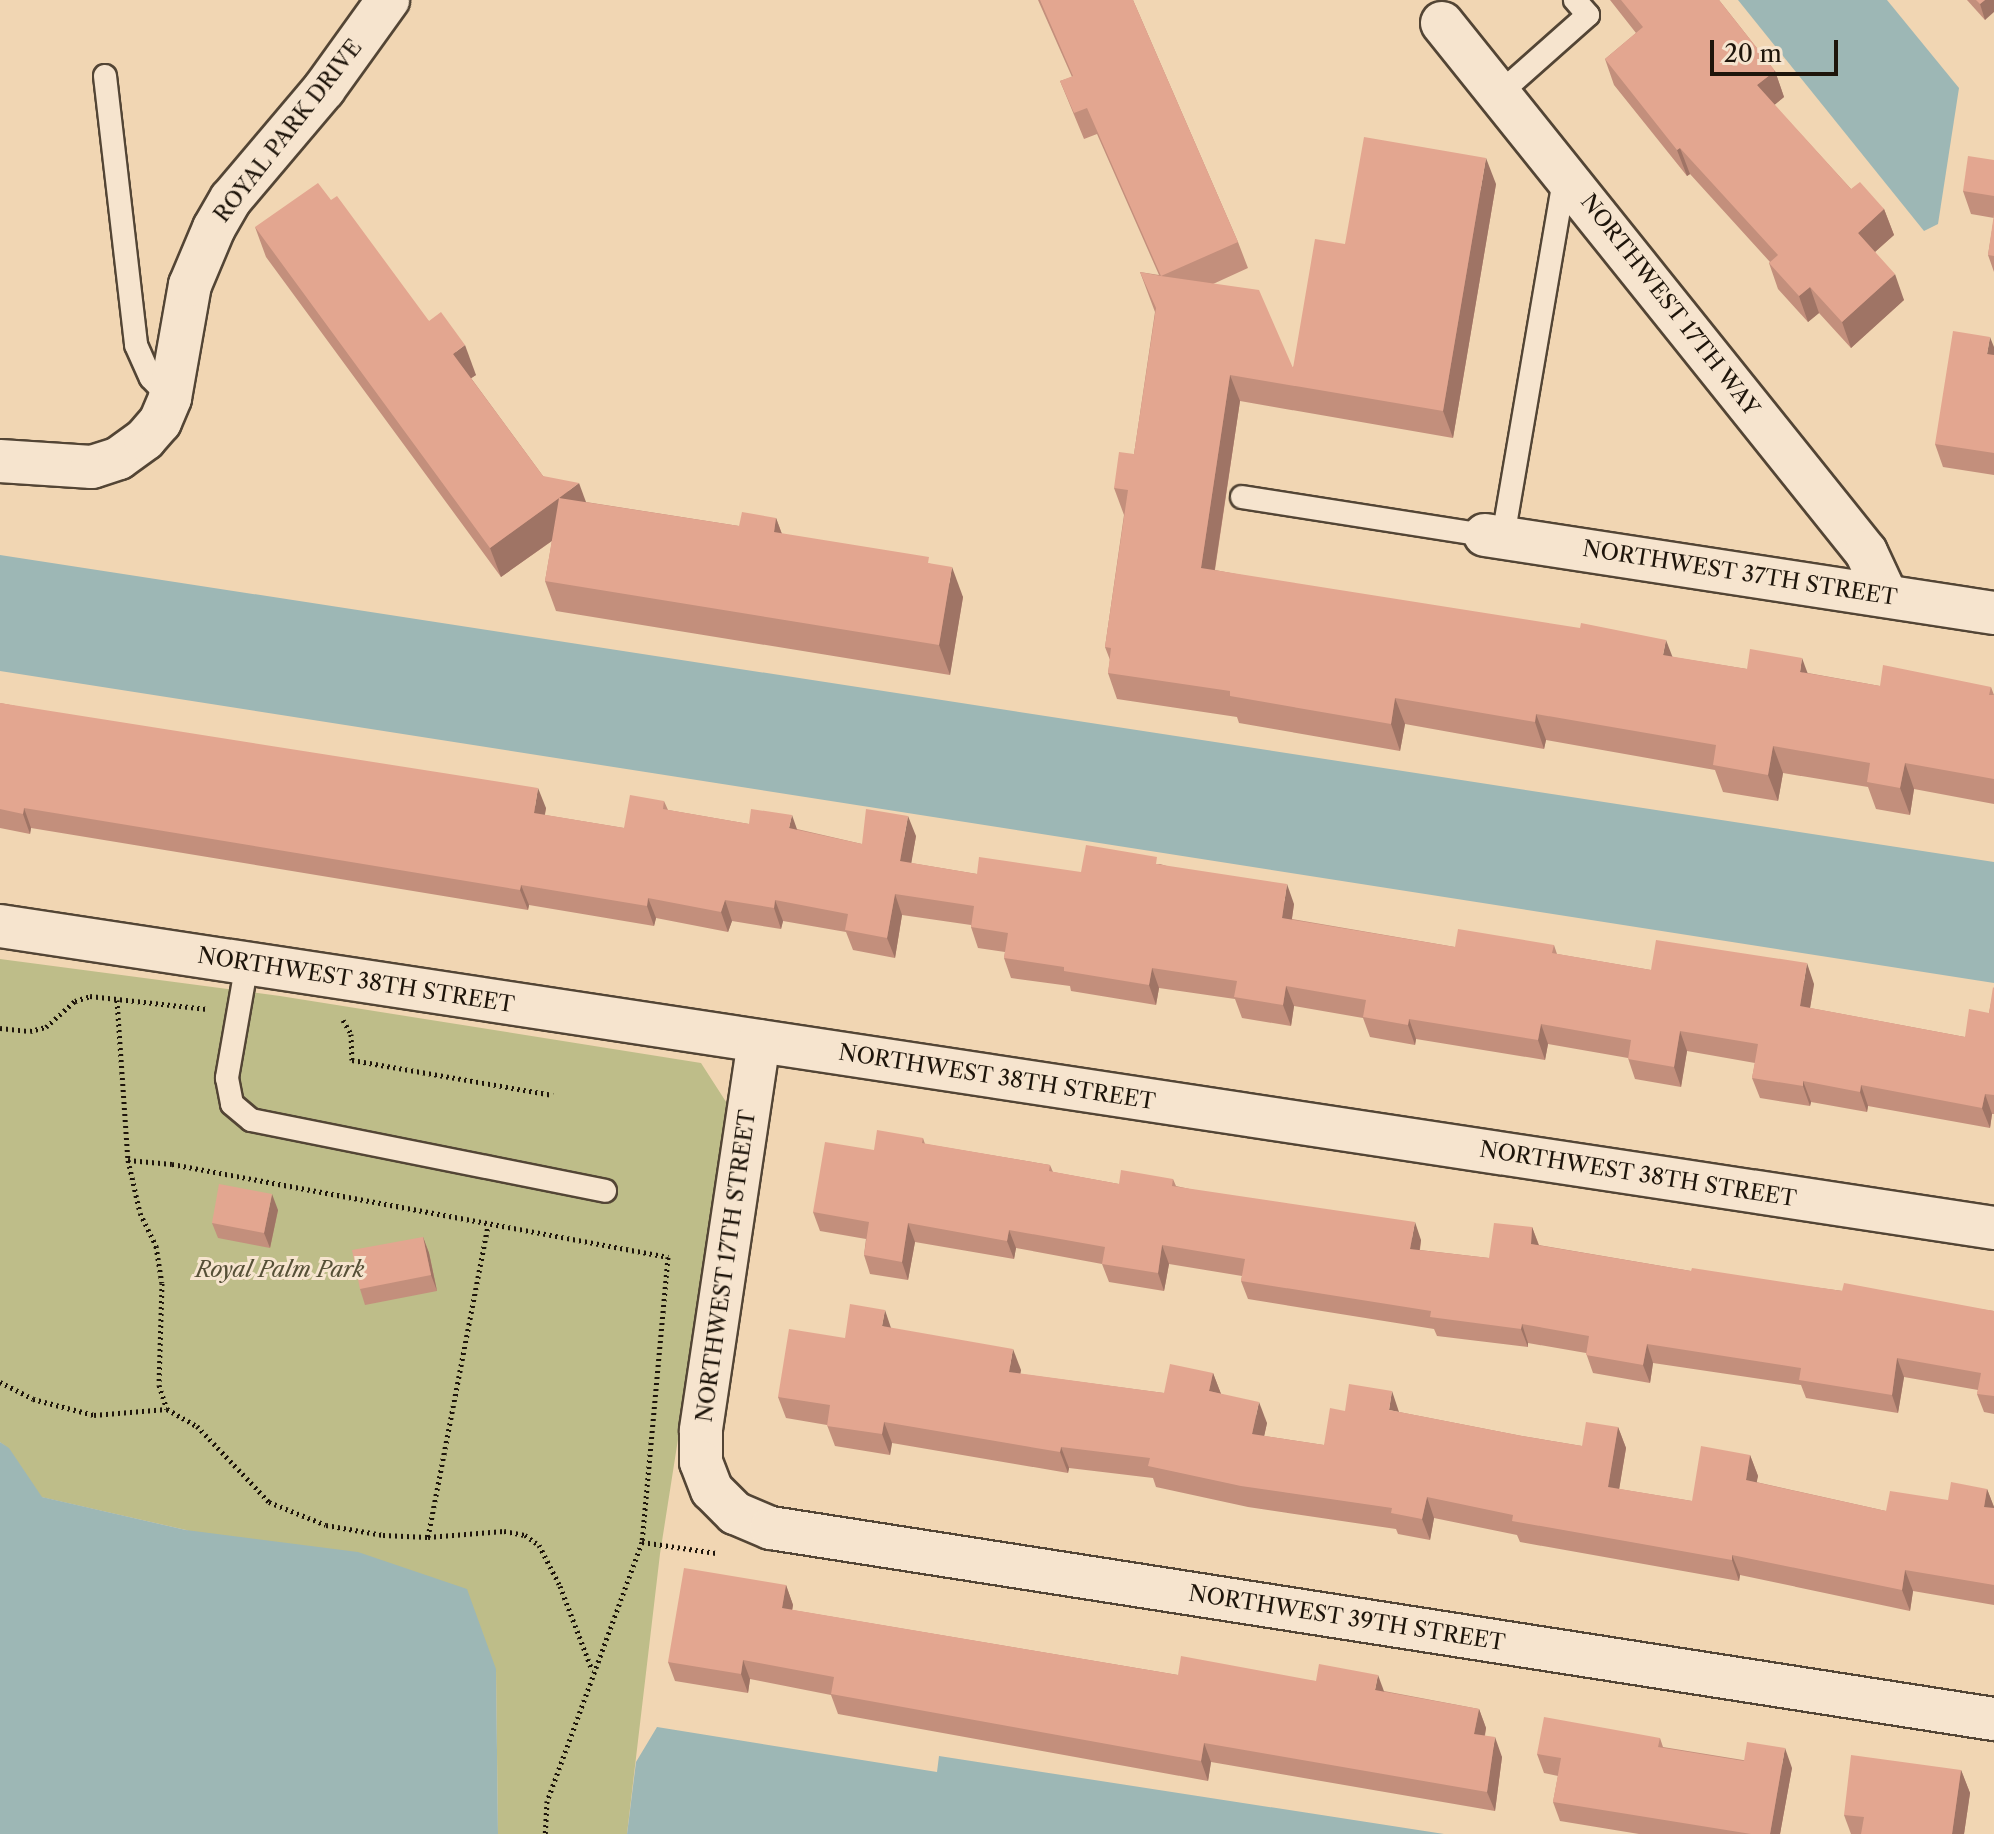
<!DOCTYPE html>
<html>
<head>
<meta charset="utf-8">
<style>
	body { margin:0 }
	#map { position:relative; width:1994px; height:1834px; overflow:hidden; background:#f1d6b3; font-family:"Libre Caslon Text",serif }
	div>[style] { position:absolute }
	[style*='--x'] { left:calc(var(--x)*1px); top:calc(var(--y)*1px); width:calc(var(--w)*1px); rotate:calc(var(--a)*1deg) }
	.green>* { inset:0; background:#bebd89 }
	.water>* { inset:0; background:#9db7b5 }
	.path>* { height:5px; margin-top:-2.5px; transform-origin:0; background:repeating-linear-gradient(90deg,#1e150b 0 2px,transparent 0 6px) }
	.roads { filter:drop-shadow(2px 0 #534535) drop-shadow(-2px 0 #534535) drop-shadow(0 2px #534535) drop-shadow(0 -2px #534535) }
	.service>* { height:22px; margin:-11px; padding:0 11px; transform-origin:11px; border-radius:11px; background:#f6e4ce }
	.minor>* { height:42px; margin:-21px; padding:0 21px; transform-origin:21px; border-radius:21px; background:#f6e4ce }
	.wall>* { inset:0; background:#c38f7c }
	.shaded-wall>* { inset:0; background:#9f7465 }
	.building>* { inset:0; background:#e3a690 }
	span { translate:-50% -50%; white-space:nowrap; text-align:center; line-height:1.15; -webkit-text-stroke:6px #f6e4ce; paint-order:stroke }
	.street-label { font-size:22px; color:#1e150b }
	.park-label { font-size:22px; color:#565037; font-style:italic }
	.scale { position:absolute; left:1710px; top:40px; width:128px; height:36px; box-sizing:border-box; border:4px solid #1e150b; border-top:0; padding-left:10px; font-size:24px; line-height:28px; white-space:nowrap; color:#1e150b; -webkit-text-stroke:6px #f6e4ce; paint-order:stroke }
</style>
</head>
<body>
<div id="map">
	<div class="green">
		<div style="clip-path:polygon(0 959px,280px 996px,701px 1063px,730px 1108px,660px 1554px,627px 1834px,498px 1834px,496px 1670px,186px 1530px,41px 1497px,9px 1449px,0 1442px)"></div>
	</div>
	<div class="water">
		<div style="clip-path:polygon(1738px 0,1887px 0,1959px 88px,1938px 224px,1924px 231px)"></div>
		<div style="clip-path:polygon(0 555px,1994px 862px,1994px 983px,0 671px)"></div>
		<div style="clip-path:polygon(0 1442px,9px 1448px,42px 1497px,186px 1530px,358px 1552px,467px 1589px,496px 1669px,498px 1834px,0 1834px)"></div>
		<div style="clip-path:polygon(657px 1727px,937px 1772px,939px 1756px,1444px 1834px,627px 1834px,636px 1762px)"></div>
	</div>
	<div class="path">
		<div style="--x:117;--y:1000;--w:160;--a:86.1"></div>
		<div style="--x:128;--y:1160;--w:54;--a:77.2"></div>
		<div style="--x:140;--y:1213;--w:37;--a:64"></div>
		<div style="--x:156;--y:1246;--w:37;--a:81"></div>
		<div style="--x:162;--y:1283;--w:102;--a:91.7"></div>
		<div style="--x:159;--y:1385;--w:25;--a:72"></div>
		<div style="--x:167;--y:1409;--w:34;--a:30"></div>
		<div style="--x:197;--y:1426;--w:105;--a:46.5"></div>
		<div style="--x:269;--y:1502;--w:61;--a:22"></div>
		<div style="--x:326;--y:1525;--w:58;--a:10"></div>
		<div style="--x:383;--y:1535;--w:45;--a:2.5"></div>
		<div style="--x:428;--y:1537;--w:76;--a:-4.5"></div>
		<div style="--x:504;--y:1531;--w:21;--a:11"></div>
		<div style="--x:525;--y:1535;--w:17;--a:36"></div>
		<div style="--x:539;--y:1545;--w:46;--a:62.9"></div>
		<div style="--x:560;--y:1586;--w:90;--a:69.1"></div>
		<div style="--x:343;--y:1020;--w:16;--a:60"></div>
		<div style="--x:351;--y:1034;--w:26;--a:88"></div>
		<div style="--x:352;--y:1060;--w:204;--a:9.9"></div>
		<div style="--x:0;--y:1028;--w:30;--a:6"></div>
		<div style="--x:30;--y:1031;--w:16;--a:-14"></div>
		<div style="--x:46;--y:1027;--w:39;--a:-42"></div>
		<div style="--x:75;--y:1001;--w:16;--a:-18"></div>
		<div style="--x:90;--y:996;--w:118;--a:6.3"></div>
		<div style="--x:128;--y:1160;--w:44;--a:5.2"></div>
		<div style="--x:172;--y:1164;--w:505;--a:10.62"></div>
		<div style="--x:668;--y:1257;--w:286;--a:95.2"></div>
		<div style="--x:642;--y:1542;--w:276;--a:110.1"></div>
		<div style="--x:547;--y:1801;--w:33;--a:93"></div>
		<div style="--x:0;--y:1382;--w:37;--a:27"></div>
		<div style="--x:33;--y:1399;--w:63;--a:14.7"></div>
		<div style="--x:94;--y:1415;--w:73;--a:-4.7"></div>
		<div style="--x:428;--y:1537;--w:317;--a:-79.1"></div>
		<div style="--x:642;--y:1542;--w:75;--a:8.5"></div>
	</div>
	<div class="roads">
		<div class="service">
			<div style="--x:105;--y:76;--w:271;--a:83.4"></div>
			<div style="--x:136;--y:345;--w:36;--a:66"></div>
			<div style="--x:151;--y:378;--w:28;--a:46"></div>
			<div style="--x:1499;--y:94;--w:119;--a:-41.6"></div>
			<div style="--x:1588;--y:15;--w:20;--a:-131"></div>
			<div style="--x:1242;--y:497;--w:246;--a:8.9"></div>
			<div style="--x:1503;--y:537;--w:366;--a:-80.3"></div>
			<div style="--x:247;--y:963;--w:117;--a:99.9"></div>
			<div style="--x:227;--y:1078;--w:26;--a:79"></div>
			<div style="--x:232;--y:1104;--w:25;--a:40"></div>
			<div style="--x:251;--y:1120;--w:361;--a:11.3"></div>
		</div>
		<div class="minor">
			<div style="--x:1442;--y:23;--w:678;--a:51.29"></div>
			<div style="--x:1866;--y:552;--w:47;--a:65.1"></div>
			<div style="--x:0;--y:461;--w:92;--a:3.7"></div>
			<div style="--x:92;--y:467;--w:28;--a:-18"></div>
			<div style="--x:119;--y:458;--w:32;--a:-36"></div>
			<div style="--x:145;--y:439;--w:23;--a:-49"></div>
			<div style="--x:160;--y:422;--w:26;--a:-67"></div>
			<div style="--x:170;--y:398;--w:115;--a:-80"></div>
			<div style="--x:190;--y:285;--w:62;--a:-67.2"></div>
			<div style="--x:214;--y:228;--w:34;--a:-60"></div>
			<div style="--x:231;--y:199;--w:144;--a:-49.8"></div>
			<div style="--x:324;--y:89;--w:110;--a:-54.3"></div>
			<div style="--x:1485;--y:535;--w:515;--a:8.71"></div>
			<div style="--x:0;--y:926;--w:2017;--a:8.61"></div>
			<div style="--x:759;--y:1041;--w:394;--a:98.5"></div>
			<div style="--x:701;--y:1431;--w:31;--a:90"></div>
			<div style="--x:701;--y:1462;--w:30;--a:69"></div>
			<div style="--x:712;--y:1490;--w:33;--a:45"></div>
			<div style="--x:735;--y:1513;--w:39;--a:23"></div>
			<div style="--x:771;--y:1528;--w:1238;--a:8.88"></div>
		</div>
	</div>
	<div class="wall">
		<div style="clip-path:polygon(1038px 0,1133px 0,1238px 242px,1248px 268px,1213px 284px,1293px 368px,1345px 244px,1496px 184px,1453px 438px,1240px 401px,1215px 570px,1672px 657px,1747px 669px,1808px 673px,1880px 686px,1991px 687px,1994px 695px,1994px 804px,1914px 789px,1910px 815px,1876px 809px,1868px 787px,1783px 773px,1778px 801px,1723px 792px,1715px 770px,1546px 740px,1544px 749px,1405px 724px,1400px 751px,1239px 723px,1237px 717px,1117px 699px,1108px 673px,1110px 660px,1105px 647px,1124px 515px,1114px 488px,1134px 454px,1155px 312px,1140px 272px,1159px 275px,1097px 134px,1084px 139px,1060px 81px,1072px 77px)"></div>
		<div style="clip-path:polygon(1610px 0,1719px 0,1775px 71px,1784px 97px,1774px 105px,1851px 189px,1884px 209px,1894px 235px,1875px 252px,1904px 300px,1851px 348px,1819px 313px,1808px 322px,1778px 289px,1769px 263px,1770px 262px,1690px 174px,1687px 176px,1614px 85px,1605px 59px,1636px 33px)"></div>
		<div style="clip-path:polygon(1967px 0,1994px 0,1985px 20px)"></div>
		<div style="clip-path:polygon(1994px 160px,1994px 272px,1988px 255px,1994px 218px,1971px 214px,1963px 191px)"></div>
		<div style="clip-path:polygon(255px 227px,429px 321px,476px 375px,471px 378px,543px 476px,586px 502px,739px 526px,776px 518px,782px 534px,931px 564px,963px 597px,950px 675px,556px 611px,545px 581px,552px 541px,501px 577px,266px 257px)"></div>
		<div style="clip-path:polygon(1994px 347px,1994px 475px,1943px 467px,1935px 444px)"></div>
		<div style="clip-path:polygon(0 703px,546px 808px,545px 815px,624px 828px,664px 801px,668px 810px,749px 824px,797px 829px,862px 844px,916px 836px,911px 863px,977px 874px,1081px 872px,1160px 864px,1294px 904px,1292px 919px,1455px 947px,1554px 945px,1557px 954px,1651px 970px,1814px 984px,1810px 1008px,1965px 1037px,1989px 1013px,1994px 988px,1994px 1114px,1992px 1114px,1990px 1128px,1868px 1106px,1867px 1112px,1811px 1102px,1810px 1106px,1760px 1098px,1752px 1078px,1755px 1063px,1687px 1051px,1681px 1087px,1635px 1079px,1628px 1058px,1548px 1044px,1545px 1060px,1416px 1039px,1415px 1045px,1370px 1037px,1363px 1018px,1294px 1006px,1291px 1026px,1242px 1018px,1235px 999px,1159px 988px,1156px 1005px,1071px 991px,1070px 986px,1011px 978px,1004px 958px,1005px 952px,978px 948px,971px 927px,971px 925px,902px 915px,895px 958px,853px 950px,846px 932px,783px 921px,781px 929px,732px 921px,728px 932px,656px 918px,654px 926px,529px 905px,528px 910px,31px 828px,30px 834px,0 828px)"></div>
		<div style="clip-path:polygon(923px 1138px,925px 1144px,1050px 1165px,1053px 1172px,1119px 1184px,1173px 1179px,1176px 1186px,1421px 1240px,1420px 1250px,1489px 1258px,1532px 1227px,1539px 1245px,1691px 1271px,1994px 1311px,1994px 1414px,1984px 1412px,1977px 1394px,1978px 1390px,1904px 1377px,1898px 1413px,1806px 1398px,1801px 1385px,1653px 1363px,1650px 1383px,1593px 1373px,1586px 1353px,1528px 1343px,1528px 1347px,1437px 1336px,1434px 1329px,1248px 1299px,1241px 1281px,1242px 1276px,1169px 1264px,1164px 1291px,1109px 1282px,1102px 1264px,1016px 1248px,1014px 1259px,915px 1242px,908px 1280px,870px 1274px,864px 1255px,866px 1239px,820px 1231px,813px 1212px,874px 1150px)"></div>
		<div style="clip-path:polygon(278px 1210px,270px 1248px,218px 1238px,212px 1223px)"></div>
		<div style="clip-path:polygon(423px 1237px,429px 1253px,437px 1291px,365px 1305px,360px 1289px)"></div>
		<div style="clip-path:polygon(891px 1328px,1021px 1370px,1020px 1374px,1164px 1393px,1213px 1373px,1221px 1394px,1267px 1423px,1264px 1436px,1324px 1445px,1345px 1411px,1399px 1412px,1522px 1436px,1582px 1446px,1618px 1427px,1626px 1448px,1619px 1489px,1692px 1501px,1750px 1455px,1758px 1476px,1756px 1482px,1886px 1511px,1948px 1500px,1987px 1489px,1994px 1507px,1994px 1605px,1913px 1591px,1910px 1611px,1740px 1575px,1739px 1581px,1520px 1542px,1517px 1535px,1434px 1518px,1430px 1540px,1398px 1534px,1396px 1529px,1248px 1507px,1156px 1487px,1153px 1478px,1069px 1468px,1068px 1473px,892px 1443px,890px 1455px,835px 1446px,827px 1425px,786px 1418px,778px 1397px,845px 1338px)"></div>
		<div style="clip-path:polygon(786px 1585px,793px 1605px,792px 1610px,1178px 1675px,1316px 1681px,1384px 1691px,1479px 1709px,1486px 1728px,1485px 1736px,1502px 1757px,1495px 1811px,1211px 1762px,1208px 1781px,838px 1714px,831px 1695px,750px 1679px,748px 1693px,675px 1681px,668px 1662px)"></div>
		<div style="clip-path:polygon(1660px 1738px,1663px 1747px,1792px 1768px,1780px 1834px,1639px 1834px,1560px 1821px,1553px 1802px,1558px 1776px,1544px 1773px,1537px 1754px)"></div>
		<div style="clip-path:polygon(1961px 1770px,1970px 1793px,1964px 1834px,1851px 1834px,1844px 1815px)"></div>
	</div>
	<div class="shaded-wall">
		<div style="clip-path:polygon(1985px 0,1994px 0,1994px 12px,1985px 20px,1980px 4px)"></div>
		<div style="clip-path:polygon(1775px 71px,1784px 97px,1766px 112px,1757px 85px)"></div>
		<div style="clip-path:polygon(1680px 148px,1690px 174px,1687px 176px,1677px 150px)"></div>
		<div style="clip-path:polygon(1486px 158px,1496px 184px,1453px 438px,1443px 411px)"></div>
		<div style="clip-path:polygon(1884px 209px,1894px 235px,1867px 259px,1858px 233px)"></div>
		<div style="clip-path:polygon(1895px 274px,1904px 300px,1851px 348px,1842px 322px)"></div>
		<div style="clip-path:polygon(1810px 287px,1819px 313px,1808px 322px,1799px 296px)"></div>
		<div style="clip-path:polygon(1990px 337px,1994px 347px,1994px 372px,1987px 354px)"></div>
		<div style="clip-path:polygon(465px 345px,476px 375px,464px 383px,453px 354px)"></div>
		<div style="clip-path:polygon(1230px 375px,1240px 401px,1211px 594px,1201px 568px)"></div>
		<div style="clip-path:polygon(579px 483px,590px 513px,559px 498px)"></div>
		<div style="clip-path:polygon(559px 498px,570px 528px,501px 577px,490px 548px)"></div>
		<div style="clip-path:polygon(776px 518px,787px 548px,774px 532px)"></div>
		<div style="clip-path:polygon(952px 567px,963px 597px,950px 675px,939px 645px)"></div>
		<div style="clip-path:polygon(1666px 640px,1676px 666px,1663px 655px)"></div>
		<div style="clip-path:polygon(1802px 658px,1812px 685px,1800px 672px)"></div>
		<div style="clip-path:polygon(1395px 698px,1405px 724px,1400px 751px,1391px 724px)"></div>
		<div style="clip-path:polygon(1536px 714px,1546px 740px,1544px 749px,1535px 722px)"></div>
		<div style="clip-path:polygon(1773px 746px,1783px 773px,1778px 801px,1768px 775px)"></div>
		<div style="clip-path:polygon(1905px 763px,1914px 789px,1910px 815px,1900px 788px)"></div>
		<div style="clip-path:polygon(538px 788px,546px 808px,541px 833px,534px 813px)"></div>
		<div style="clip-path:polygon(24px 808px,31px 828px,30px 834px,23px 814px)"></div>
		<div style="clip-path:polygon(792px 815px,799px 835px,789px 828px)"></div>
		<div style="clip-path:polygon(908px 816px,916px 836px,908px 882px,900px 861px)"></div>
		<div style="clip-path:polygon(1287px 884px,1294px 904px,1289px 938px,1282px 918px)"></div>
		<div style="clip-path:polygon(521px 885px,529px 905px,528px 910px,520px 890px)"></div>
		<div style="clip-path:polygon(895px 894px,902px 915px,895px 958px,887px 938px)"></div>
		<div style="clip-path:polygon(648px 898px,656px 918px,654px 926px,647px 906px)"></div>
		<div style="clip-path:polygon(725px 900px,732px 921px,728px 932px,721px 912px)"></div>
		<div style="clip-path:polygon(775px 900px,783px 921px,781px 929px,774px 908px)"></div>
		<div style="clip-path:polygon(1807px 963px,1814px 984px,1807px 1026px,1800px 1006px)"></div>
		<div style="clip-path:polygon(1152px 968px,1159px 988px,1156px 1005px,1149px 985px)"></div>
		<div style="clip-path:polygon(1286px 986px,1294px 1006px,1291px 1026px,1283px 1005px)"></div>
		<div style="clip-path:polygon(1409px 1019px,1416px 1039px,1415px 1045px,1408px 1025px)"></div>
		<div style="clip-path:polygon(1541px 1024px,1548px 1044px,1545px 1060px,1538px 1040px)"></div>
		<div style="clip-path:polygon(1680px 1031px,1687px 1051px,1681px 1087px,1674px 1067px)"></div>
		<div style="clip-path:polygon(1803px 1081px,1811px 1102px,1810px 1106px,1803px 1086px)"></div>
		<div style="clip-path:polygon(1861px 1085px,1868px 1106px,1867px 1112px,1860px 1092px)"></div>
		<div style="clip-path:polygon(1985px 1094px,1992px 1114px,1990px 1128px,1982px 1108px)"></div>
		<div style="clip-path:polygon(272px 1194px,278px 1210px,270px 1248px,264px 1233px)"></div>
		<div style="clip-path:polygon(1415px 1222px,1421px 1240px,1417px 1267px,1410px 1249px)"></div>
		<div style="clip-path:polygon(908px 1223px,915px 1242px,908px 1280px,902px 1262px)"></div>
		<div style="clip-path:polygon(1532px 1227px,1539px 1246px,1531px 1244px)"></div>
		<div style="clip-path:polygon(1009px 1230px,1016px 1248px,1014px 1259px,1007px 1241px)"></div>
		<div style="clip-path:polygon(423px 1237px,429px 1253px,437px 1291px,431px 1275px)"></div>
		<div style="clip-path:polygon(1162px 1245px,1169px 1264px,1164px 1291px,1158px 1273px)"></div>
		<div style="clip-path:polygon(885px 1310px,892px 1331px,882px 1326px)"></div>
		<div style="clip-path:polygon(1522px 1324px,1528px 1343px,1528px 1347px,1521px 1329px)"></div>
		<div style="clip-path:polygon(1647px 1344px,1653px 1363px,1650px 1383px,1643px 1365px)"></div>
		<div style="clip-path:polygon(1013px 1349px,1021px 1370px,1017px 1393px,1009px 1372px)"></div>
		<div style="clip-path:polygon(1897px 1358px,1904px 1377px,1898px 1413px,1892px 1395px)"></div>
		<div style="clip-path:polygon(1213px 1373px,1221px 1394px,1209px 1391px)"></div>
		<div style="clip-path:polygon(1392px 1391px,1399px 1412px,1389px 1410px)"></div>
		<div style="clip-path:polygon(1259px 1402px,1267px 1423px,1260px 1455px,1252px 1434px)"></div>
		<div style="clip-path:polygon(884px 1422px,892px 1443px,890px 1455px,882px 1434px)"></div>
		<div style="clip-path:polygon(1618px 1427px,1626px 1448px,1616px 1508px,1608px 1487px)"></div>
		<div style="clip-path:polygon(1061px 1447px,1069px 1468px,1068px 1473px,1060px 1452px)"></div>
		<div style="clip-path:polygon(1750px 1455px,1758px 1476px,1753px 1501px,1746px 1480px)"></div>
		<div style="clip-path:polygon(1987px 1489px,1994px 1507px,1994px 1515px,1984px 1507px)"></div>
		<div style="clip-path:polygon(1427px 1497px,1434px 1518px,1430px 1540px,1422px 1519px)"></div>
		<div style="clip-path:polygon(1732px 1555px,1740px 1575px,1739px 1581px,1732px 1560px)"></div>
		<div style="clip-path:polygon(1905px 1570px,1913px 1591px,1910px 1611px,1902px 1590px)"></div>
		<div style="clip-path:polygon(786px 1585px,793px 1605px,789px 1628px,782px 1608px)"></div>
		<div style="clip-path:polygon(743px 1660px,750px 1679px,748px 1693px,741px 1674px)"></div>
		<div style="clip-path:polygon(1378px 1675px,1385px 1694px,1375px 1690px)"></div>
		<div style="clip-path:polygon(1479px 1709px,1486px 1728px,1481px 1754px,1474px 1734px)"></div>
		<div style="clip-path:polygon(1495px 1737px,1502px 1757px,1495px 1811px,1487px 1792px)"></div>
		<div style="clip-path:polygon(1204px 1743px,1211px 1762px,1208px 1781px,1201px 1761px)"></div>
		<div style="clip-path:polygon(1785px 1748px,1792px 1768px,1780px 1834px,1770px 1834px)"></div>
		<div style="clip-path:polygon(1961px 1770px,1970px 1793px,1964px 1834px,1952px 1834px)"></div>
	</div>
	<div class="building">
		<div style="clip-path:polygon(1040px 0,1133px 0,1238px 242px,1161px 276px,1259px 290px,1293px 368px,1315px 239px,1345px 244px,1364px 137px,1486px 158px,1443px 411px,1230px 375px,1201px 568px,1580px 628px,1581px 623px,1666px 640px,1663px 655px,1747px 669px,1750px 649px,1802px 658px,1800px 672px,1880px 686px,1883px 665px,1991px 687px,1989px 695px,1994px 695px,1994px 779px,1905px 763px,1900px 788px,1867px 782px,1870px 763px,1773px 746px,1768px 775px,1713px 765px,1716px 745px,1536px 714px,1535px 722px,1395px 698px,1391px 724px,1230px 696px,1230px 691px,1108px 673px,1111px 648px,1105px 647px,1128px 490px,1114px 488px,1119px 452px,1134px 454px,1156px 308px,1140px 272px,1161px 276px,1087px 108px,1074px 113px,1060px 81px,1073px 76px)"></div>
		<div style="clip-path:polygon(1621px 0,1719px 0,1775px 71px,1757px 85px,1851px 189px,1860px 182px,1884px 209px,1858px 233px,1895px 274px,1842px 322px,1810px 287px,1799px 296px,1769px 263px,1778px 255px,1680px 148px,1677px 150px,1605px 59px,1643px 27px)"></div>
		<div style="clip-path:polygon(1976px 0,1985px 0,1980px 4px)"></div>
		<div style="clip-path:polygon(1968px 156px,1994px 160px,1994px 196px,1963px 191px)"></div>
		<div style="clip-path:polygon(318px 183px,331px 200px,337px 196px,429px 321px,441px 312px,465px 345px,453px 354px,543px 476px,579px 483px,559px 498px,739px 526px,742px 512px,776px 518px,774px 532px,929px 557px,928px 563px,952px 567px,939px 645px,545px 581px,559px 498px,490px 548px,255px 227px)"></div>
		<div style="clip-path:polygon(1994px 214px,1994px 256px,1988px 255px)"></div>
		<div style="clip-path:polygon(1953px 331px,1990px 337px,1987px 354px,1994px 355px,1994px 453px,1935px 444px)"></div>
		<div style="clip-path:polygon(0 703px,538px 788px,534px 813px,624px 828px,630px 795px,664px 801px,663px 809px,749px 824px,751px 809px,792px 815px,789px 828px,862px 844px,866px 809px,908px 816px,900px 861px,977px 874px,979px 857px,1081px 872px,1086px 845px,1157px 857px,1156px 864px,1287px 884px,1282px 918px,1455px 947px,1458px 929px,1554px 945px,1552px 953px,1651px 970px,1656px 940px,1807px 963px,1800px 1006px,1965px 1037px,1969px 1009px,1989px 1013px,1993px 987px,1994px 988px,1994px 1095px,1985px 1094px,1982px 1108px,1861px 1085px,1860px 1092px,1803px 1081px,1803px 1086px,1752px 1078px,1758px 1044px,1680px 1031px,1674px 1067px,1628px 1059px,1631px 1040px,1541px 1024px,1538px 1040px,1409px 1019px,1408px 1025px,1363px 1017px,1366px 1000px,1286px 986px,1283px 1005px,1234px 997px,1237px 981px,1152px 968px,1149px 985px,1064px 971px,1064px 967px,1004px 958px,1008px 933px,971px 927px,974px 906px,895px 894px,887px 938px,845px 930px,848px 914px,775px 900px,774px 908px,725px 900px,721px 912px,648px 898px,647px 906px,521px 885px,520px 890px,24px 808px,23px 814px,0 809px)"></div>
		<div style="clip-path:polygon(877px 1130px,923px 1138px,922px 1143px,1050px 1165px,1049px 1171px,1119px 1184px,1121px 1170px,1173px 1179px,1172px 1186px,1415px 1222px,1410px 1249px,1489px 1258px,1494px 1223px,1532px 1227px,1531px 1244px,1691px 1271px,1692px 1268px,1842px 1291px,1844px 1283px,1994px 1311px,1994px 1396px,1977px 1394px,1981px 1373px,1897px 1358px,1892px 1395px,1799px 1380px,1801px 1368px,1647px 1344px,1643px 1365px,1586px 1355px,1589px 1336px,1522px 1324px,1521px 1329px,1430px 1317px,1431px 1311px,1241px 1281px,1245px 1259px,1162px 1245px,1158px 1273px,1102px 1264px,1105px 1247px,1009px 1230px,1007px 1241px,908px 1223px,902px 1262px,864px 1255px,869px 1222px,813px 1212px,825px 1142px,874px 1150px)"></div>
		<div style="clip-path:polygon(219px 1184px,272px 1194px,264px 1233px,212px 1223px)"></div>
		<div style="clip-path:polygon(423px 1237px,431px 1275px,360px 1289px,352px 1250px)"></div>
		<div style="clip-path:polygon(850px 1304px,885px 1310px,882px 1326px,1013px 1349px,1009px 1372px,1164px 1393px,1170px 1364px,1213px 1373px,1209px 1391px,1259px 1402px,1252px 1434px,1324px 1445px,1330px 1408px,1345px 1411px,1349px 1384px,1392px 1391px,1389px 1410px,1522px 1436px,1582px 1446px,1586px 1422px,1618px 1427px,1608px 1487px,1692px 1501px,1701px 1446px,1750px 1455px,1746px 1480px,1886px 1511px,1890px 1491px,1948px 1500px,1951px 1482px,1987px 1489px,1984px 1507px,1994px 1508px,1994px 1585px,1905px 1570px,1902px 1590px,1732px 1555px,1732px 1560px,1512px 1521px,1513px 1515px,1427px 1497px,1422px 1519px,1391px 1513px,1392px 1508px,1241px 1486px,1148px 1466px,1150px 1458px,1061px 1447px,1060px 1452px,884px 1422px,882px 1434px,827px 1426px,830px 1405px,778px 1397px,789px 1329px,845px 1338px)"></div>
		<div style="clip-path:polygon(684px 1568px,786px 1585px,782px 1608px,1178px 1675px,1181px 1656px,1316px 1681px,1319px 1664px,1378px 1675px,1375px 1690px,1479px 1709px,1474px 1734px,1495px 1737px,1487px 1792px,1204px 1743px,1201px 1761px,831px 1694px,834px 1677px,743px 1660px,741px 1674px,668px 1662px)"></div>
		<div style="clip-path:polygon(1544px 1717px,1660px 1738px,1658px 1747px,1744px 1761px,1747px 1742px,1785px 1748px,1770px 1834px,1751px 1834px,1553px 1802px,1561px 1758px,1537px 1754px)"></div>
		<div style="clip-path:polygon(1851px 1755px,1961px 1770px,1952px 1834px,1861px 1834px,1864px 1817px,1844px 1815px)"></div>
	</div>
	<div class="street-label">
		<span style="left:288px;top:131px;rotate:-52deg">ROYAL PARK DRIVE</span>
		<span style="left:1670px;top:305px;rotate:52deg">NORTHWEST 17TH WAY</span>
		<span style="left:1740px;top:573px;rotate:9deg">NORTHWEST 37TH STREET</span>
		<span style="left:356px;top:980px;rotate:9deg">NORTHWEST 38TH STREET</span>
		<span style="left:997px;top:1077px;rotate:9deg">NORTHWEST 38TH STREET</span>
		<span style="left:1638px;top:1174px;rotate:9deg">NORTHWEST 38TH STREET</span>
		<span style="left:726px;top:1266px;rotate:-82deg">NORTHWEST 17TH STREET</span>
		<span style="left:1347px;top:1618px;rotate:9deg">NORTHWEST 39TH STREET</span>
	</div>
	<div class="park-label">
		<span style="left:280px;top:1270px">Royal Palm Park</span>
	</div>
	<div class="scale">20 m</div>
</div>
</body>
</html>
